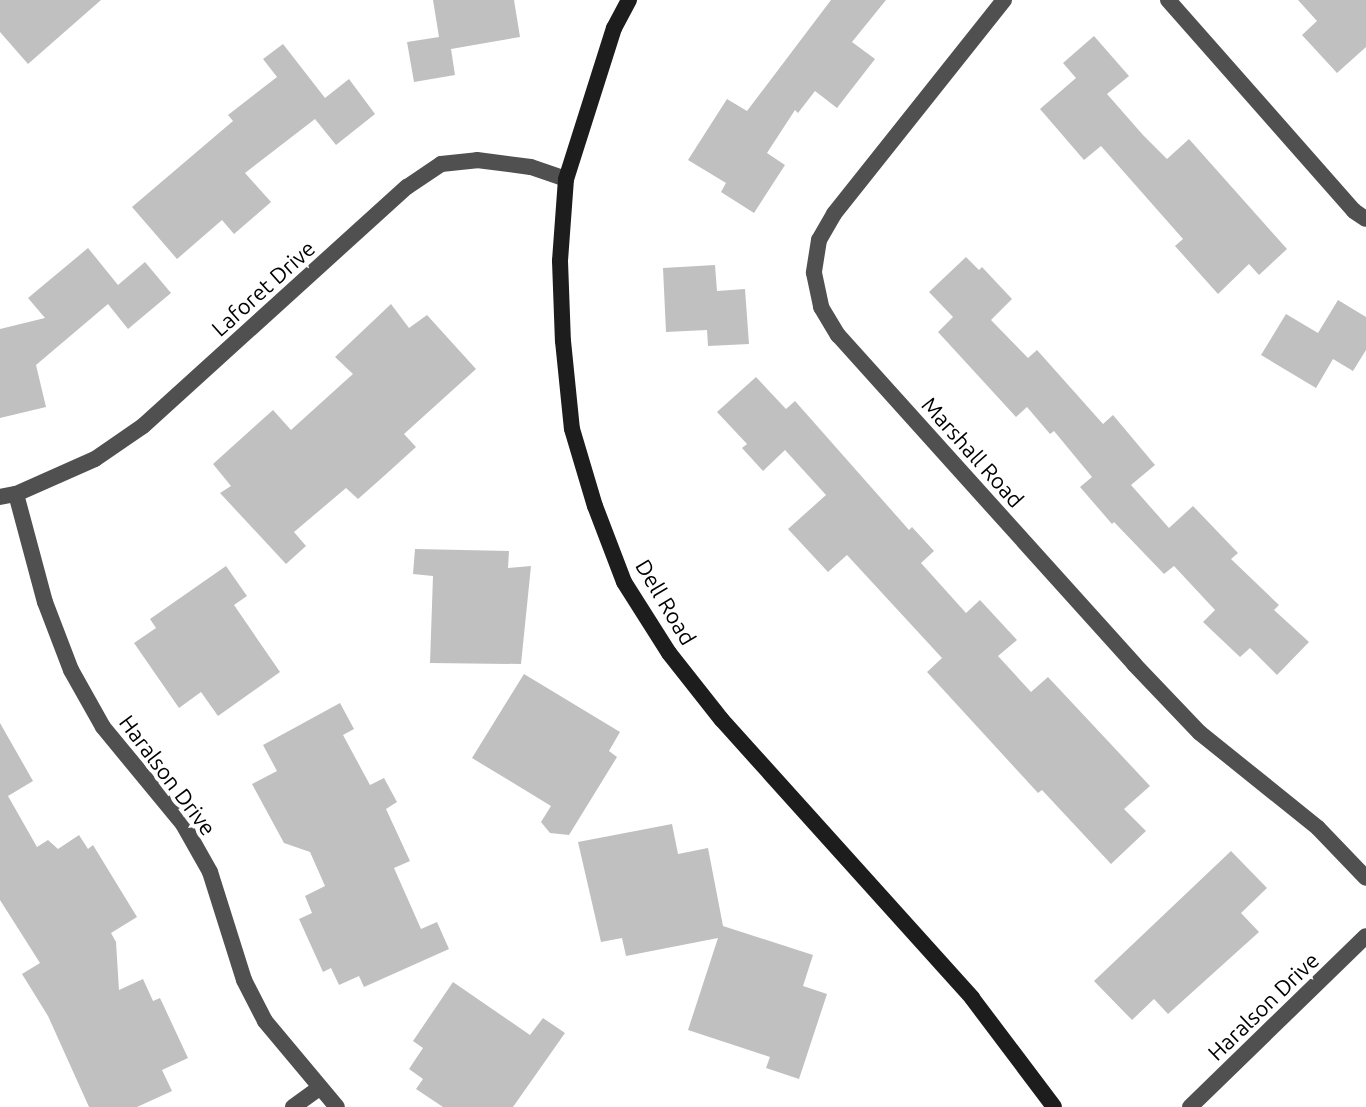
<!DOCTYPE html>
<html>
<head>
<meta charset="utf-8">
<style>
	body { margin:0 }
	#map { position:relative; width:1366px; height:1107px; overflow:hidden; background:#fff; font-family:Ubuntu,sans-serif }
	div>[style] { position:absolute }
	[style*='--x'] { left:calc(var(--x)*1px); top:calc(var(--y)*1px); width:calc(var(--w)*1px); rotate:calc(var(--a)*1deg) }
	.building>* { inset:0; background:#c0c0c0 }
	.street>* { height:16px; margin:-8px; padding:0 8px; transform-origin:8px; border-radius:8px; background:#505050 }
	.secondary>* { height:16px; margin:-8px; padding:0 8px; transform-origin:8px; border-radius:8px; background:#1d1d1d }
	span { translate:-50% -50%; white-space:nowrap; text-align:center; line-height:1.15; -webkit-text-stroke:8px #fff; paint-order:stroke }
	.street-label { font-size:22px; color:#000 }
</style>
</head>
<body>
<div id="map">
	<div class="building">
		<div style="clip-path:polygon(0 0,101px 0,28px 64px,0 32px)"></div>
		<div style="clip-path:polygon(433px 0,514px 0,520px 37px,451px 49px,455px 75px,414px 82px,407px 42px,439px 37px)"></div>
		<div style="clip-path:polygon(831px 0,886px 0,852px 42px,875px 59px,837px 108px,815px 91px,798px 113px,795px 110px,767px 153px,785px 165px,754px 213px,721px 192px,726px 183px,688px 160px,727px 99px,747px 111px)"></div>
		<div style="clip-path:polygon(1298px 0,1366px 0,1366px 47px,1337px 73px,1302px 35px,1317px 21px)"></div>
		<div style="clip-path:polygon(1094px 36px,1129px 76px,1107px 94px,1143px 135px,1167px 159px,1189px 139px,1287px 249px,1259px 275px,1249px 264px,1218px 294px,1175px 246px,1183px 239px,1101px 146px,1084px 160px,1040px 109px,1076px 78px,1063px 63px)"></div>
		<div style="clip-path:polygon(283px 44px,325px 98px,349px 79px,375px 114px,336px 145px,315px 119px,245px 173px,271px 202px,234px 234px,222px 220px,177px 259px,132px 207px,233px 121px,228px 115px,277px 77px,263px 59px)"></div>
		<div style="clip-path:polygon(88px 248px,118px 285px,145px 262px,171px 293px,128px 329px,108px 304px,36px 365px,46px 407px,0 418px,0 329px,45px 318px,28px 298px)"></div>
		<div style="clip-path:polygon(966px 257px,979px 270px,982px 267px,1012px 299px,991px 320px,1028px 358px,1037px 350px,1103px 424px,1113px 415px,1155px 465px,1131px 485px,1169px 528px,1193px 506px,1238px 553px,1231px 559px,1279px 605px,1274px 610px,1309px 642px,1277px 675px,1250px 648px,1240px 657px,1203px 622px,1215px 610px,1174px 566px,1164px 574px,1114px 522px,1112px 524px,1080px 487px,1092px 477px,1054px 431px,1050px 434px,1027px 407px,1016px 417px,938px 332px,953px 317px,929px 292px)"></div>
		<div style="clip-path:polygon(715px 265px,717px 291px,745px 289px,749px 344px,708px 346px,707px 330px,666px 332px,663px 268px)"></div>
		<div style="clip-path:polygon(1338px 300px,1366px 317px,1366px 350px,1353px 371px,1333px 359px,1316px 388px,1261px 355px,1286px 314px,1318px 333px)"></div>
		<div style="clip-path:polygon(391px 304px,409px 328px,427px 315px,476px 369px,404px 434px,416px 447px,384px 476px,358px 499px,346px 488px,294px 532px,306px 546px,286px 564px,220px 493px,231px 486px,213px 464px,273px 410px,291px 430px,344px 382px,353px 374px,335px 357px)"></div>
		<div style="clip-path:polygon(756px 377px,786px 409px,795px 401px,909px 530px,912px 527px,934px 551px,921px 563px,966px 613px,980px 600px,1017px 640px,998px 656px,1031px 692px,1048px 677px,1150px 786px,1124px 809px,1146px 831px,1111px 864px,1042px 790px,1038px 793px,927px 672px,942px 658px,847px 555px,828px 572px,788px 529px,826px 495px,785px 450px,763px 471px,742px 448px,747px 444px,717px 412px)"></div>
		<div style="clip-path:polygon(415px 549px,509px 551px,508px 568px,531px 566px,521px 664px,430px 663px,433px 576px,413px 574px)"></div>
		<div style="clip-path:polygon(226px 566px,247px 596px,234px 605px,280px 672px,218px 716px,201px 692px,179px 708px,134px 643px,156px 628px,150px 619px)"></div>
		<div style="clip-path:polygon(524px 674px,620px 732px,609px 751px,617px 757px,569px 835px,550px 833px,541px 822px,551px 806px,472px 758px)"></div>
		<div style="clip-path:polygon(340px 703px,354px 729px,343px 735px,370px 785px,384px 778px,397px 802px,386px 809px,410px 861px,394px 868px,421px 929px,437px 922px,449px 949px,364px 987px,359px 976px,339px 985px,331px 968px,323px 972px,299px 919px,312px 913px,305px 896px,325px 886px,310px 852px,284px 843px,252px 784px,277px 771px,263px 745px)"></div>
		<div style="clip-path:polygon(0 723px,33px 781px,8px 796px,37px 847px,48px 840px,58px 849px,79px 835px,88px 849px,93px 845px,137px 917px,111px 933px,116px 942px,119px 990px,143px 979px,153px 1001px,160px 998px,188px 1058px,162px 1070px,172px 1091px,137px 1107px,89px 1107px,48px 1016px,22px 974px,40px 963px,0 900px)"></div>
		<div style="clip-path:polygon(672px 824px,678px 854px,708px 848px,723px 926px,813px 955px,803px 986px,827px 994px,799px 1079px,766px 1068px,770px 1057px,688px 1030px,718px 938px,626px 956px,622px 938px,601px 942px,578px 842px)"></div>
		<div style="clip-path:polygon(1231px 851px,1267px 888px,1241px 913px,1259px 932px,1168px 1014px,1154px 999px,1132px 1020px,1094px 981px)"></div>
		<div style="clip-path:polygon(453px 982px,530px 1035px,543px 1018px,565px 1033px,513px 1107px,443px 1107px,416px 1089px,423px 1079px,409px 1069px,423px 1048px,413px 1041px)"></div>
	</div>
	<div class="street">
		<div style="--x:1004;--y:0;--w:273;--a:128.5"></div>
		<div style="--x:834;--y:214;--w:30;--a:120"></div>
		<div style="--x:819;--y:240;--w:33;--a:99"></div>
		<div style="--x:814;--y:273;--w:35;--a:78"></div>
		<div style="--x:821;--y:307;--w:33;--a:59"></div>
		<div style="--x:838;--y:335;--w:443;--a:48"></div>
		<div style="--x:1134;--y:664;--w:95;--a:46.3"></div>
		<div style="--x:1200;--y:733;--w:151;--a:38.8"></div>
		<div style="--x:1318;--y:828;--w:69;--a:46.2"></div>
		<div style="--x:1168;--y:0;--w:281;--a:48.6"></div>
		<div style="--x:1354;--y:211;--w:14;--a:34"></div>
		<div style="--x:16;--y:494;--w:112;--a:75"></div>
		<div style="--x:45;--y:602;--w:73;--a:69.1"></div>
		<div style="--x:71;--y:670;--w:65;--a:60.7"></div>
		<div style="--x:103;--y:727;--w:126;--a:50.5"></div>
		<div style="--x:183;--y:824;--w:55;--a:60.6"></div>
		<div style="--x:210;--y:872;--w:113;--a:72.5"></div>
		<div style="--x:244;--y:980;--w:46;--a:62.9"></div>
		<div style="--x:265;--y:1021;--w:112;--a:50.1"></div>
		<div style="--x:0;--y:497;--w:16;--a:-11"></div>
		<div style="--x:16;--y:494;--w:86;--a:-23.9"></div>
		<div style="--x:95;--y:459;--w:58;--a:-34.5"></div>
		<div style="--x:143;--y:426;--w:356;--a:-42.2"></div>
		<div style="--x:407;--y:187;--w:41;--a:-34.1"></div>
		<div style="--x:441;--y:164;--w:36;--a:-6"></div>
		<div style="--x:477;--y:160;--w:54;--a:7.4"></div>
		<div style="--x:531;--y:167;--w:37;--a:19"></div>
		<div style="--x:293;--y:1107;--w:32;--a:-36"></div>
		<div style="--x:1190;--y:1107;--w:245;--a:-44.2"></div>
	</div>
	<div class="secondary">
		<div style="--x:629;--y:0;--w:32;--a:118"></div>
		<div style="--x:614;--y:28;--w:158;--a:107.6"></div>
		<div style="--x:566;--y:179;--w:82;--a:94.2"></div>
		<div style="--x:560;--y:261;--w:80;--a:87.9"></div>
		<div style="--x:563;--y:341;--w:88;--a:84.2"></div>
		<div style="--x:572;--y:429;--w:80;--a:73.4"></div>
		<div style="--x:595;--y:506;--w:81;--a:69.1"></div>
		<div style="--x:624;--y:582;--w:84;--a:57.6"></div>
		<div style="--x:669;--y:653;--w:85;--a:51.7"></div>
		<div style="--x:722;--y:720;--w:374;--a:48"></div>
		<div style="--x:972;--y:998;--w:136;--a:53"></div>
	</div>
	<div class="street-label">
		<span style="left:263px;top:288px;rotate:-42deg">Laforet Drive</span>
		<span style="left:973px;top:452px;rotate:48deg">Marshall Road</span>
		<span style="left:666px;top:602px;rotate:59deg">Dell Road</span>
		<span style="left:168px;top:775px;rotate:53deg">Haralson Drive</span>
		<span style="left:1263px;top:1006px;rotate:-44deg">Haralson Drive</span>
	</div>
</div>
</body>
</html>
